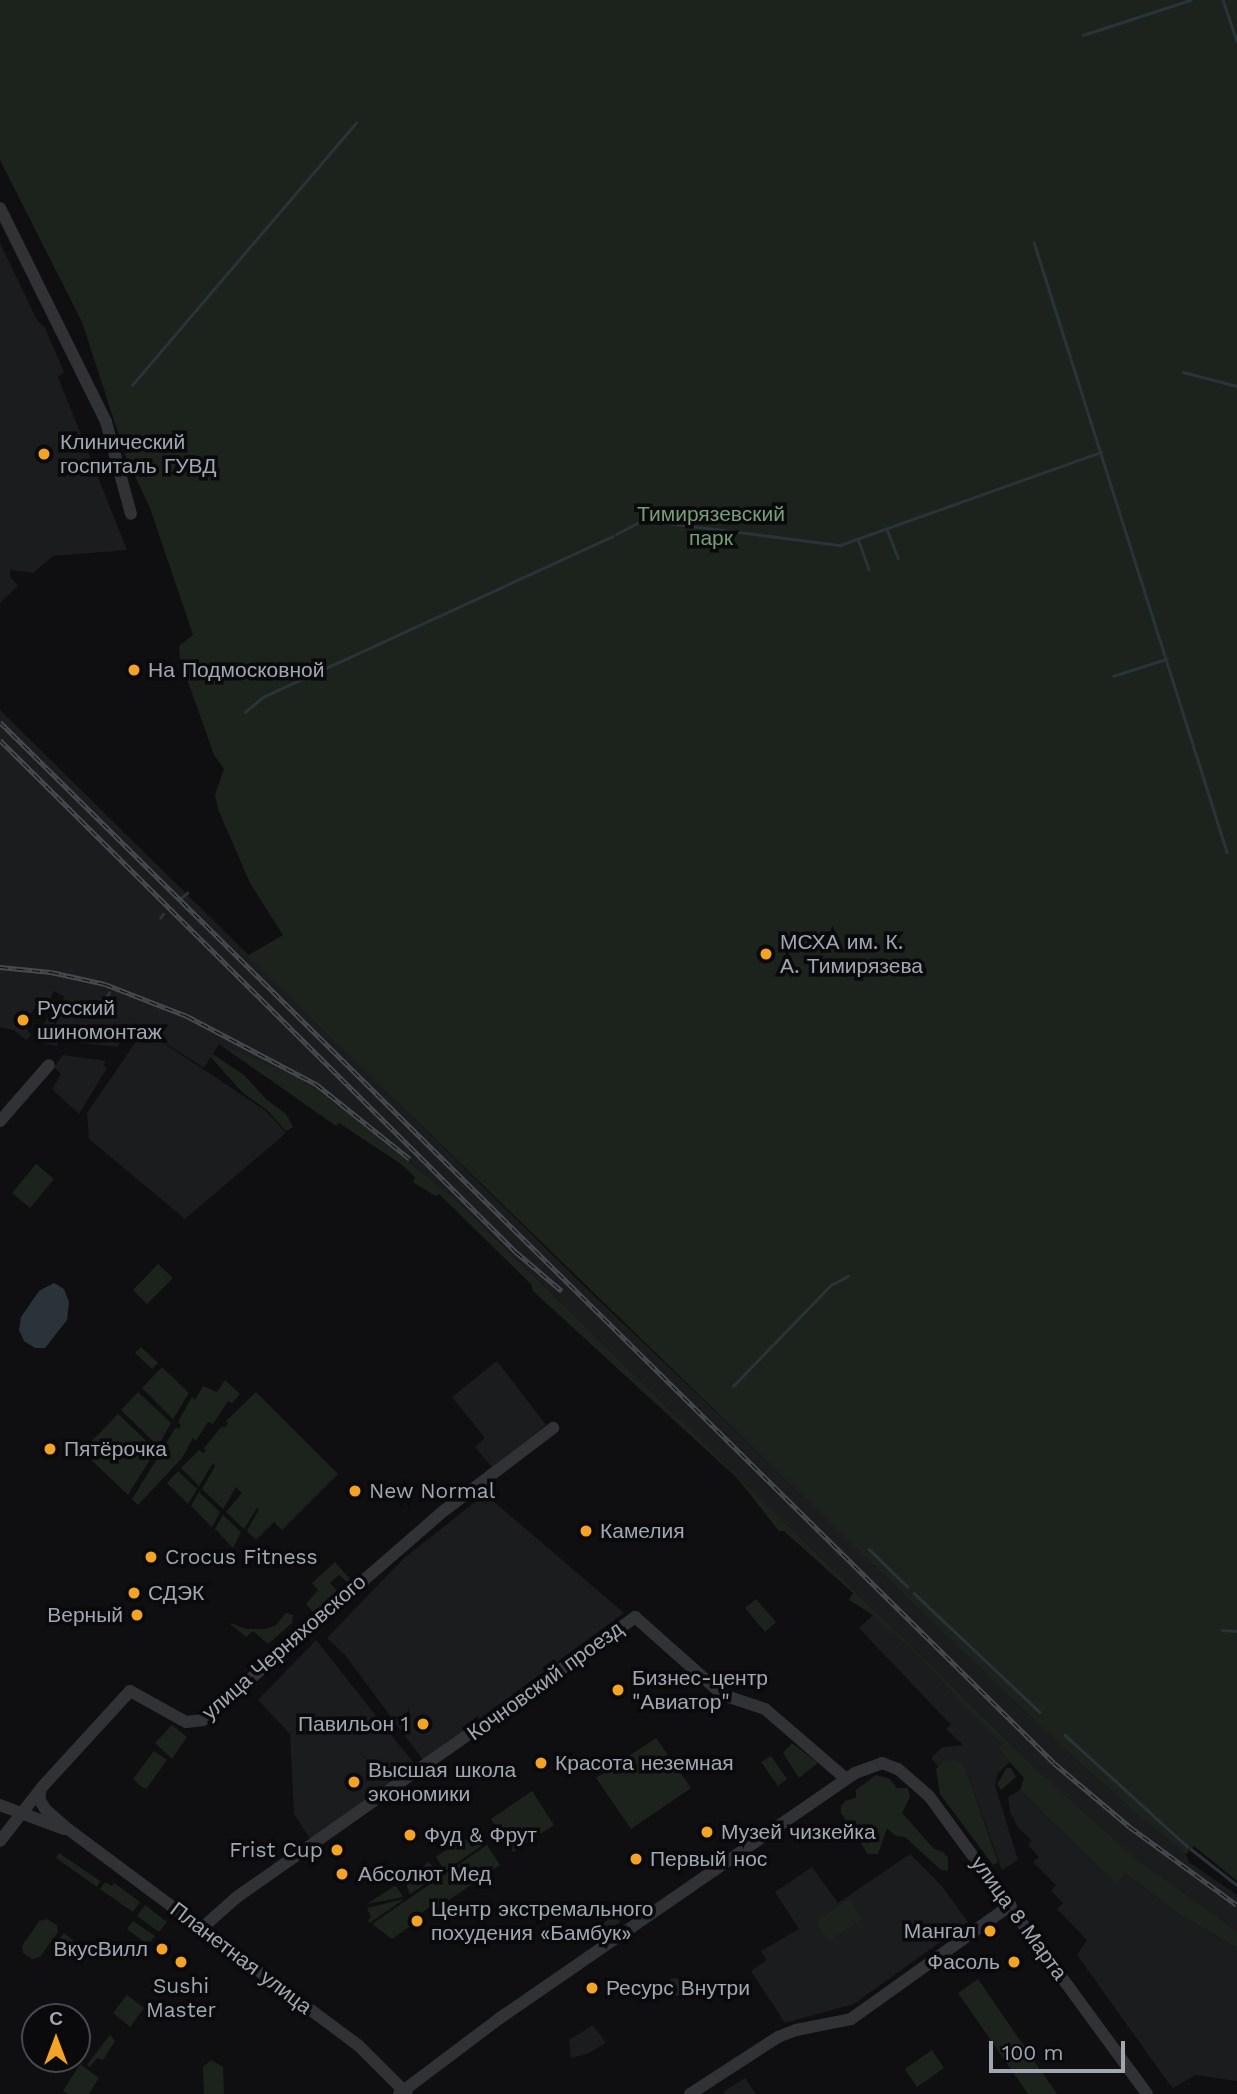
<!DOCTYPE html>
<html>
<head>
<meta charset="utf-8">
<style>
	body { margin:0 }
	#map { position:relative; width:1237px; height:2094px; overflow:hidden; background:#0f0f11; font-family:"Work Sans",sans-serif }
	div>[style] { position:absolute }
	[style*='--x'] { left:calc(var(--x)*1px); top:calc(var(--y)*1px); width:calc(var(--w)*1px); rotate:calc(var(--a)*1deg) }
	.built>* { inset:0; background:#1b1c1e }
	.green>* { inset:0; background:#1c231c }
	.round { border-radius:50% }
	.water>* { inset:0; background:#293339 }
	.stream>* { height:2.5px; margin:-1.25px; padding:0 1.25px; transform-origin:1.25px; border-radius:1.25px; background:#293339 }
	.minor>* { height:12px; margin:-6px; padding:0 6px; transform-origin:6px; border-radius:6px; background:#303236 }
	.rail>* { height:5px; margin-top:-2.5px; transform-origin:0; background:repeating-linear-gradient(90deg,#0a0a0c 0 8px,#474a4f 0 16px); box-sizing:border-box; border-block:2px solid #474a4f }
	.dots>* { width:19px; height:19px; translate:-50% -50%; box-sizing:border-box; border:4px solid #0a0a0c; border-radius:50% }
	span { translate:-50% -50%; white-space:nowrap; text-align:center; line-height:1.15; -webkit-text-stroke:7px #0a0a0c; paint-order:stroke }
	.poi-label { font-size:21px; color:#a0a7b2 }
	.left { translate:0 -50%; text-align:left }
	.right { translate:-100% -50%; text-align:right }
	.park-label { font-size:21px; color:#769e77 }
	.street-label { font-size:21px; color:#a0a7b2 }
	.north { position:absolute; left:21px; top:2003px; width:70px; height:70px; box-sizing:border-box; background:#0a0a0c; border:2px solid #46494e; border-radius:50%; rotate:0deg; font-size:19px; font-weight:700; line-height:28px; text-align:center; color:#a0a7b2 }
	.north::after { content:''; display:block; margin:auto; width:24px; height:32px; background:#f3a325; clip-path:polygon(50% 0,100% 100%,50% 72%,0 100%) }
	.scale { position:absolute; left:989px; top:2041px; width:136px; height:32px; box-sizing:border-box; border:4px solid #a0a7b2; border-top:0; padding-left:9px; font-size:21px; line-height:24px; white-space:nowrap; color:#a0a7b2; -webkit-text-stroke:5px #0a0a0c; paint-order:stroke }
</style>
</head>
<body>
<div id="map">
	<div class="built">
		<div style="clip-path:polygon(0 243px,37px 320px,45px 328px,64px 372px,58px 377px,127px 550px,53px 556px,33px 573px,10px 570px,10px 576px,18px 586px,0 603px)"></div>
		<div style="clip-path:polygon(0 710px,587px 1289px,826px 1517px,1045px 1731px,1140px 1817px,1186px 1854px,1189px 1862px,1237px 1895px,1237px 1931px,1135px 1858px,1033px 1766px,456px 1200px,353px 1117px,219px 1044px,204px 1068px,134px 1023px,117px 1047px,58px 1040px,57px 1046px,40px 1042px,38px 1034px,57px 1002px,61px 1003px,65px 997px,54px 991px,50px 1000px,43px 998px,23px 1023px,31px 1035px,26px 1040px,14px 1030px,0 1027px)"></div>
		<div style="clip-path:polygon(144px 1030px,266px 1111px,286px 1133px,185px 1219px,89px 1139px,87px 1113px)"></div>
		<div style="clip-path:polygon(63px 1055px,106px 1061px,103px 1065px,107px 1068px,79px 1114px,52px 1089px,61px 1074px,54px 1067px)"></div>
		<div style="clip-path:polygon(497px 1361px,546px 1425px,492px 1467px,475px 1447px,485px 1438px,452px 1397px)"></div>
		<div style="clip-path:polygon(485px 1494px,624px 1613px,423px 1760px,345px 1655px,327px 1638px,403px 1559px)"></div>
		<div style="clip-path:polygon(873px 1615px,915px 1653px,1002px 1745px,998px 1749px,1010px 1762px,998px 1773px,995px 1785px,1018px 1860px,1002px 1870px,967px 1773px,941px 1763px,938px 1766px,931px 1758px,943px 1747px,963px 1745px,946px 1729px,951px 1725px,859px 1628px)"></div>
		<div style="clip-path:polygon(316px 1640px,416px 1766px,312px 1841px,294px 1814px,290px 1734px,258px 1700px)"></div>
		<div style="clip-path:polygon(1020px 1790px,1115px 1883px,1125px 1873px,1180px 1915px,1237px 1948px,1237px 2081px,1195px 2075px,1173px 2088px,1170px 2085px,1077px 1955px,1087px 1940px,1057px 1909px,1063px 1903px,1051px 1891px,1056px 1885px,1033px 1862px,1039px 1857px,1028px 1845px,1032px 1841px,1018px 1827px,1010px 1812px,1008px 1797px)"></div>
		<div style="clip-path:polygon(910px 1854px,941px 1885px,968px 1922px,854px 2004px,785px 2023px,751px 1971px,767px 1960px,761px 1951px,799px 1929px,775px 1892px,812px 1867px,838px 1903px)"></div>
		<div style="clip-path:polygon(593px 2025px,606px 2043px,587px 2054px,571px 2058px,569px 2040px)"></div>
		<div style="clip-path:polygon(745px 2078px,756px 2094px,725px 2094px,723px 2092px)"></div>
	</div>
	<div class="green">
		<div style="clip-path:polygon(0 0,1237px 0,1237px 1881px,1194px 1846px,1186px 1854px,1140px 1817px,1045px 1731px,247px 956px,283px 935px,250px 883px,218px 809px,215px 795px,224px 769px,214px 755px,180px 659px,179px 646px,193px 635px,150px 508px,126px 457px,82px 322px,0 160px)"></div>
		<div style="clip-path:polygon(219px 1044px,298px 1077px,353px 1117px,456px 1200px,1033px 1766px,1135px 1858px,1237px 1931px,1237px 1948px,1180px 1915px,1125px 1873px,1116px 1884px,1020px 1790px,1024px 1778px,998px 1749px,1002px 1745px,915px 1653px,873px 1615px,849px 1600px,853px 1593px,784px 1531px,779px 1531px,737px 1478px,533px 1291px,531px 1284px,439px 1194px,436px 1196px,419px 1186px,413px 1182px,415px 1177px,401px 1164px,339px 1123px,336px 1126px)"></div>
		<div style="clip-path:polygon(209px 1055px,214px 1055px,244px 1075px,267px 1100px,286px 1114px,293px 1127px,286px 1131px,267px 1110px,243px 1093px)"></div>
		<div style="clip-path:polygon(36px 1164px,54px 1179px,30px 1208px,12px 1193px)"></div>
		<div style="clip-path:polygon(158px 1264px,173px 1278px,147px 1304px,133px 1290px)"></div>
		<div style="clip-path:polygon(141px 1347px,158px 1363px,152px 1369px,135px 1353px)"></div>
		<div style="clip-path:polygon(162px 1367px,189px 1393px,173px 1419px,142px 1388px)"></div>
		<div style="clip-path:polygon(225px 1380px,240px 1394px,232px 1403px,228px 1401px,213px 1424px,208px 1422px,196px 1441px,193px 1438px,182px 1458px,138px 1505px,132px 1499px,160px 1454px,163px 1456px,162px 1450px,176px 1427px,178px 1429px,181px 1426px,178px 1422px,192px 1397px,195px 1400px,203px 1386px,217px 1392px)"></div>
		<div style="clip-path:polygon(138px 1392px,171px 1423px,158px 1446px,121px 1410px)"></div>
		<div style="clip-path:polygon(256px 1392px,338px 1474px,282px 1530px,274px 1522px,256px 1540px,247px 1531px,259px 1509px,257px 1508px,244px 1529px,226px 1512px,242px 1493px,236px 1487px,223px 1509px,202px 1489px,215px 1466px,213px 1463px,199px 1486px,181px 1468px,199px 1450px,203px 1453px,206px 1451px,204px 1448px,222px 1426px,224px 1428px,228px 1424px,226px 1421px)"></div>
		<div style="clip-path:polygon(118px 1414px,156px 1450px,128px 1495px,82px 1451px)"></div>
		<div style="clip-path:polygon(178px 1471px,197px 1489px,188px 1504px,167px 1483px)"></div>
		<div style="clip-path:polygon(199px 1492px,220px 1512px,212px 1527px,191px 1506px)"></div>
		<div style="clip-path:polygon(223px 1515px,241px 1532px,233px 1548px,215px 1529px)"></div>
		<div style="clip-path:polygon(335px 1562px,351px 1580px,348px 1583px,339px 1575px,330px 1583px,337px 1591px,314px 1613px,306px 1604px,318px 1590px,312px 1583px)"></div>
		<div style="clip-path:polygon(756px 1599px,776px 1622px,765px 1632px,745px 1608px)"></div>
		<div style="clip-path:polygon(286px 1613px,293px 1615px,292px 1623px,268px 1644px,253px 1631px,246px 1637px,229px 1623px,247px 1629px,264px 1629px,275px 1626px)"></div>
		<div style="clip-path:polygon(172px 1725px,187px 1737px,172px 1759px,155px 1743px)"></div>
		<div style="clip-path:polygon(656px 1738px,691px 1788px,631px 1829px,596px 1778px)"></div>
		<div style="clip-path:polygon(792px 1743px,818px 1763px,799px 1778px,783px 1753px)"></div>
		<div style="clip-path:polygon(154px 1751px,167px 1760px,147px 1788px,143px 1788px,133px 1779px)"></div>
		<div style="clip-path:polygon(771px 1756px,787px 1779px,778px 1786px,761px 1762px)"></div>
		<div style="clip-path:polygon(951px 1760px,960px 1762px,967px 1773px,998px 1862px,993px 1865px,940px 1794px,936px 1769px,941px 1763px)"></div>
		<div style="clip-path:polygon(1007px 1768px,1011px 1768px,1016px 1777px,1001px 1790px,997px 1784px)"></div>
		<div style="clip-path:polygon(876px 1775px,890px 1779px,897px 1788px,908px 1788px,910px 1797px,902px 1813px,934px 1849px,943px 1852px,948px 1858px,948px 1871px,941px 1870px,905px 1837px,896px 1836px,887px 1828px,878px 1854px,868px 1854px,841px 1813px,841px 1806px,845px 1801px,856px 1798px,856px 1790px)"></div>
		<div style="clip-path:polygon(532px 1791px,554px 1825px,513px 1852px,491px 1819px)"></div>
		<div style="clip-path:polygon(474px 1830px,483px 1845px,445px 1871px,436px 1857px,464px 1837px,472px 1847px,477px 1844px,471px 1832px)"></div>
		<div style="clip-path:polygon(487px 1845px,500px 1865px,433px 1911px,430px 1907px,420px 1914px,422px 1918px,392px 1939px,372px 1924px)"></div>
		<div style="clip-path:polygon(59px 1853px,100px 1881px,97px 1887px,56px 1858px)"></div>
		<div style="clip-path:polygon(429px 1862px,439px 1875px,410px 1894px,404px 1879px)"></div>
		<div style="clip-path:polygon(105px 1882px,112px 1886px,114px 1883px,140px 1902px,133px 1912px,100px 1889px)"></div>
		<div style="clip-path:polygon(396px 1886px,403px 1897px,367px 1904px,393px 1887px)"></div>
		<div style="clip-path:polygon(404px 1899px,370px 1923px,368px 1921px,371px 1917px,367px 1908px)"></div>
		<div style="clip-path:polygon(849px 1899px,862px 1919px,829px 1941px,816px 1922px)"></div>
		<div style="clip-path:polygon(145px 1905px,167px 1922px,159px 1932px,137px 1916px)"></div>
		<div style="clip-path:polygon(609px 1907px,620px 1922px,595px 1939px,590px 1932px,612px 1917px,607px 1908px)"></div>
		<div style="clip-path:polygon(47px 1919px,57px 1925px,58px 1932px,40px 1957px,32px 1959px,23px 1953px,22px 1946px,39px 1921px)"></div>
		<div style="clip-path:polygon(133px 1921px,155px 1936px,148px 1945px,127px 1929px)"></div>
		<div style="clip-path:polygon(64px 1933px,79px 1945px,69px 1958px,53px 1946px)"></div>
		<div class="round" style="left:666px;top:1978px;width:18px;height:18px"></div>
		<div style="clip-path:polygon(978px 1979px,1017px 2036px,1057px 2094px,1028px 2094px,997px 2049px,958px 1993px)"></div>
		<div style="clip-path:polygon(127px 1995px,144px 2008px,130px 2027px,113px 2013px)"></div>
		<div style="clip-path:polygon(110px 2035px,115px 2041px,103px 2060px,97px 2058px,90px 2067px,87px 2065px)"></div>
		<div style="clip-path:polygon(932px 2050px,944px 2068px,917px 2087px,905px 2069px)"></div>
		<div style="clip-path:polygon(211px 2060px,223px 2067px,224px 2094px,204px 2094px,203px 2067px)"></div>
		<div style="clip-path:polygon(80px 2064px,99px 2078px,89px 2094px,68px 2094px,63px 2091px)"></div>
	</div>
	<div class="water">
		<div style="clip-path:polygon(54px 1283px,64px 1289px,69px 1302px,67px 1320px,45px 1348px,35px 1348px,24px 1341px,19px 1330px,21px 1317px,39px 1291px)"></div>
	</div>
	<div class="stream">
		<div style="--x:1223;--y:0;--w:43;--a:71.1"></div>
		<div style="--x:1083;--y:35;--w:113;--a:-18.1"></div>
		<div style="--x:1034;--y:242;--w:640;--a:72.44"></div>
		<div style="--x:1183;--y:372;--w:56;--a:14.5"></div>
		<div style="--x:132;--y:385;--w:345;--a:-49.5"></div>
		<div style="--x:887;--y:529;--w:31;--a:69"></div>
		<div style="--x:616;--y:534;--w:31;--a:-27"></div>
		<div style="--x:644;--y:520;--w:198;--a:7.3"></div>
		<div style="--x:840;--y:545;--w:277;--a:-19.6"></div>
		<div style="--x:858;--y:539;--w:32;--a:70"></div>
		<div style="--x:1113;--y:676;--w:56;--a:-17.8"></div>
		<div style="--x:245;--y:712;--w:23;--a:-40"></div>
		<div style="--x:263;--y:697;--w:385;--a:-24.7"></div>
		<div style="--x:181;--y:898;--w:8;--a:-40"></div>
		<div style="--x:160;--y:918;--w:5;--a:-53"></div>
		<div style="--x:106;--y:998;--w:6;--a:-59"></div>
		<div style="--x:102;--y:1006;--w:2;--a:-63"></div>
		<div style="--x:733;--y:1386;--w:141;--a:-45.9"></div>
		<div style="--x:831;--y:1285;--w:19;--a:-28"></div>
		<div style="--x:869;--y:1549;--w:54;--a:44.3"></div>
		<div style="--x:914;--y:1593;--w:173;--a:43.4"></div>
		<div style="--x:1222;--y:1630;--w:15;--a:4"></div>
		<div style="--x:1065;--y:1735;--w:166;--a:42.3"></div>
		<div style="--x:1191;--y:1849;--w:58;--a:38"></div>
	</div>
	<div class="minor">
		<div style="--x:0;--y:208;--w:239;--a:63.6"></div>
		<div style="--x:106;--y:422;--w:95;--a:74.8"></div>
		<div style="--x:0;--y:1121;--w:74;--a:-48.8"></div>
		<div style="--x:41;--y:1789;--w:10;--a:101"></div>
		<div style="--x:39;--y:1799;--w:13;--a:58"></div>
		<div style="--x:46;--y:1810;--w:29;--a:41"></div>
		<div style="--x:68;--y:1829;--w:362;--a:36.7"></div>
		<div style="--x:358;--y:2045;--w:69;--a:45"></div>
		<div style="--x:0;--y:1805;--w:68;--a:20.6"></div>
		<div style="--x:0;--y:1841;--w:70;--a:-52"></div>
		<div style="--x:43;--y:1786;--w:129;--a:-47.5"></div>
		<div style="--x:130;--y:1691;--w:64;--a:29"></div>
		<div style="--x:186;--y:1722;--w:17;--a:-7"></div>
		<div style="--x:203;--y:1720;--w:320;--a:-41"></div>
		<div style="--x:445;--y:1510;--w:136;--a:-37.2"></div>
		<div style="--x:202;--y:1928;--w:47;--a:-41.5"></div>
		<div style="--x:237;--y:1897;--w:487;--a:-35.1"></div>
		<div style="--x:635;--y:1617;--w:118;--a:41.6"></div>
		<div style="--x:723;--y:1695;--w:44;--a:18.4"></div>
		<div style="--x:765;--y:1709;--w:107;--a:40.8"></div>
		<div style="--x:399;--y:2094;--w:126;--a:-37"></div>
		<div style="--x:500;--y:2018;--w:431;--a:-34.6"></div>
		<div style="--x:855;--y:1773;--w:29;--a:-20"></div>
		<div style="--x:882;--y:1763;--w:17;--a:21"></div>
		<div style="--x:898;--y:1769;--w:41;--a:41.1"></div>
		<div style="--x:929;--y:1796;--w:369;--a:53.8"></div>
		<div style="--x:690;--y:2094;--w:105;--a:-32.9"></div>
		<div style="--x:778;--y:2037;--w:19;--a:-21"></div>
		<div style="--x:796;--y:2030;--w:56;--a:-11.3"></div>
		<div style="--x:851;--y:2019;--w:196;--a:-35.5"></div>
	</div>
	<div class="rail">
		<div style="--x:0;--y:722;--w:1481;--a:44.64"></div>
		<div style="--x:1054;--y:1763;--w:99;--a:40.1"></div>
		<div style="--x:1130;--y:1827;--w:132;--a:36.1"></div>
		<div style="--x:0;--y:740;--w:727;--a:44.78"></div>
		<div style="--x:516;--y:1252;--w:60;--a:40.3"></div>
		<div style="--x:0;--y:967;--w:51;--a:5.6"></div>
		<div style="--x:51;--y:972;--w:55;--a:12.5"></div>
		<div style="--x:105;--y:984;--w:88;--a:21.3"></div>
		<div style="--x:187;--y:1016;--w:146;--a:27.8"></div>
		<div style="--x:316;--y:1084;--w:120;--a:38.6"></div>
	</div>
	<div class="dots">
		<div style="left:44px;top:454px;background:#f3a325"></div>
		<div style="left:134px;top:670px;background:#f3a325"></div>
		<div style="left:766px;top:954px;background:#f3a325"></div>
		<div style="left:23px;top:1020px;background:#f3a325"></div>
		<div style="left:50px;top:1449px;background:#f3a325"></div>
		<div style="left:355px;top:1491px;background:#f3a325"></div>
		<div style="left:586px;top:1531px;background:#f3a325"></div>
		<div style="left:151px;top:1557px;background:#f3a325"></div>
		<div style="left:134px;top:1593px;background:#f3a325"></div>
		<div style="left:137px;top:1615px;background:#f3a325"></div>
		<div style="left:618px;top:1690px;background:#f3a325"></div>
		<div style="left:423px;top:1724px;background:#f3a325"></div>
		<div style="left:541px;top:1763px;background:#f3a325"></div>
		<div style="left:354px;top:1782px;background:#f3a325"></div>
		<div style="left:707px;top:1832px;background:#f3a325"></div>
		<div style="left:410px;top:1835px;background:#f3a325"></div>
		<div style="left:337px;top:1850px;background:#f3a325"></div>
		<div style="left:636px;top:1859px;background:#f3a325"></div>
		<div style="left:342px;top:1874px;background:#f3a325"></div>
		<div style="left:417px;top:1921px;background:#f3a325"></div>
		<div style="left:990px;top:1931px;background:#f3a325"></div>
		<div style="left:162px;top:1949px;background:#f3a325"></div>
		<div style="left:181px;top:1962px;background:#f3a325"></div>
		<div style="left:1014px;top:1962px;background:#f3a325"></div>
		<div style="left:592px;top:1988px;background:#f3a325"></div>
	</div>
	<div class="poi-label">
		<span class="left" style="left:60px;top:454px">Клинический<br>госпиталь ГУВД</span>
		<span class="left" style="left:148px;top:670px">На Подмосковной</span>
		<span class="left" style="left:780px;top:954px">МСХА им. К.<br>А. Тимирязева</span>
		<span class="left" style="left:37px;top:1020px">Русский<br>шиномонтаж</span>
		<span class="left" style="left:64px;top:1449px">Пятёрочка</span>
		<span class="left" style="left:369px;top:1491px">New Normal</span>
		<span class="left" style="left:600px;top:1531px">Камелия</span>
		<span class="left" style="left:165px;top:1557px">Crocus Fitness</span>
		<span class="left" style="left:148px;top:1593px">СДЭК</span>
		<span class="right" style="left:123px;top:1615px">Верный</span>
		<span class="left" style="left:632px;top:1690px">Бизнес-центр<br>"Авиатор"</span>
		<span class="right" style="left:409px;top:1724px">Павильон 1</span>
		<span class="left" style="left:555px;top:1763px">Красота неземная</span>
		<span class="left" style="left:368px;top:1782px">Высшая школа<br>экономики</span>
		<span class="left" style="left:721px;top:1832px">Музей чизкейка</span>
		<span class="left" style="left:424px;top:1835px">Фуд &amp; Фрут</span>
		<span class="right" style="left:323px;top:1850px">Frist Cup</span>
		<span class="left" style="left:650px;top:1859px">Первый нос</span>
		<span class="left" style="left:358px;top:1874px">Абсолют Мед</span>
		<span class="left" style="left:431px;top:1921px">Центр экстремального<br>похудения «Бамбук»</span>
		<span class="right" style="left:976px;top:1931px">Мангал</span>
		<span class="right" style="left:148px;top:1949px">ВкусВилл</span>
		<span class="right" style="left:1000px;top:1962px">Фасоль</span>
		<span style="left:181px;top:1998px">Sushi<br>Master</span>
		<span class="left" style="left:606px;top:1988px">Ресурс Внутри</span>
	</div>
	<div class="park-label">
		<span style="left:711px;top:526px">Тимирязевский<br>парк</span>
	</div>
	<div class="street-label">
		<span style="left:284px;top:1647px;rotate:-41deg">улица Черняховского</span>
		<span style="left:545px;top:1681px;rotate:-36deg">Кочновский проезд</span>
		<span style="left:1019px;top:1918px;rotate:54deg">улица 8 Марта</span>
		<span style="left:241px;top:1958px;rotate:37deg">Планетная улица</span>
	</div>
	<div class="north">С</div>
	<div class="scale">100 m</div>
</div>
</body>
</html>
